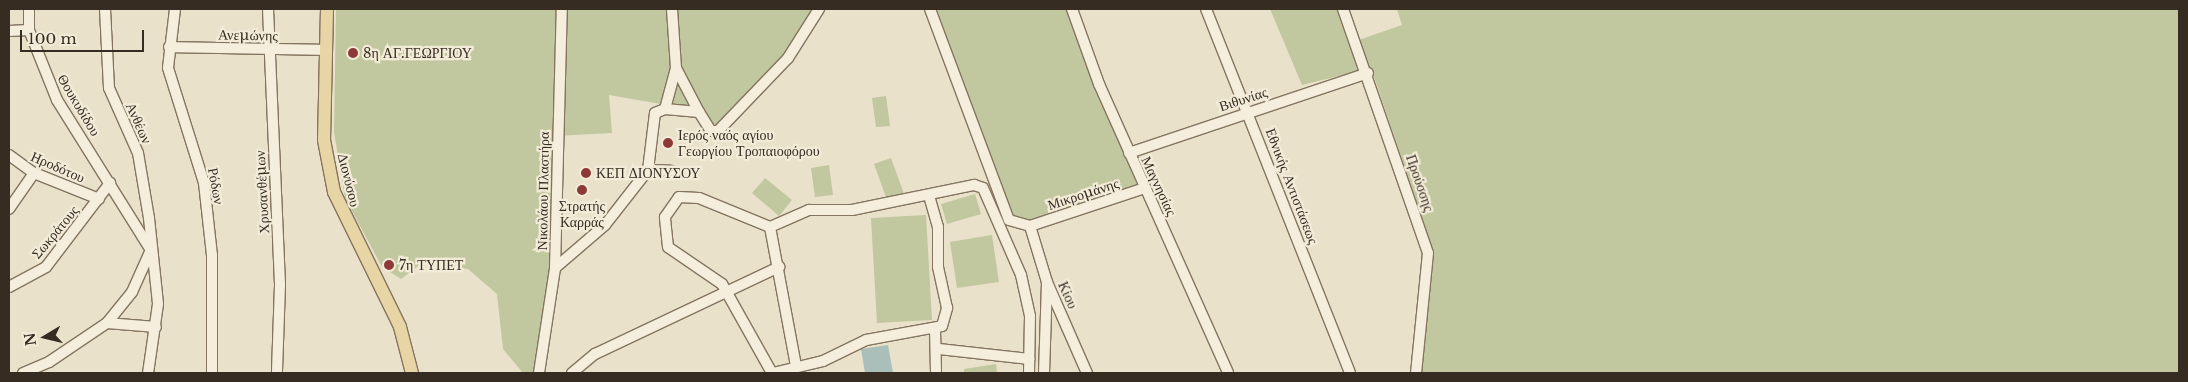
<!DOCTYPE html>
<html>
<head>
<meta charset="utf-8">
<style>
	body { margin:0 }
	#map { position:relative; width:2188px; height:382px; overflow:hidden; background:#eae1ca; font-family:"Libre Baskerville",serif }
	div>[style] { position:absolute }
	[style*='--x'] { left:calc(var(--x)*1px); top:calc(var(--y)*1px); width:calc(var(--w)*1px); rotate:calc(var(--a)*1deg) }
	.green>* { inset:0; background:#c1c79e }
	.water>* { inset:0; background:#aabfb9 }
	.roads { filter:drop-shadow(1px 0 #847460) drop-shadow(-1px 0 #847460) drop-shadow(0 1px #847460) drop-shadow(0 -1px #847460) }
	.minor>* { height:10px; margin:-5px; padding:0 5px; transform-origin:5px; border-radius:5px; background:#f5eedc }
	.major>* { height:12px; margin:-6px; padding:0 6px; transform-origin:6px; border-radius:6px; background:#e8d5a6 }
	.dots>* { width:14px; height:14px; translate:-50% -50%; box-sizing:border-box; border:2px solid #f2ebd8; border-radius:50% }
	span { translate:-50% -50%; white-space:nowrap; text-align:center; line-height:1.15; -webkit-text-stroke:4.5px #f2ebd8; paint-order:stroke }
	.street-label { font-size:14px; color:#372c22 }
	.poi-label { font-size:14px; color:#372c22 }
	.left { translate:0 -50%; text-align:left }
	.frame { position:absolute; inset:0; border:10px solid #372c22; pointer-events:none }
	.north { position:absolute; left:20px; top:312px; width:50px; height:50px; -webkit-text-stroke:4px #f2ebd8; paint-order:stroke; rotate:261deg; font-size:14px; font-weight:700; line-height:20px; text-align:center; color:#372c22 }
	.north::after { content:''; display:block; margin:auto; width:18px; height:22px; background:#372c22; clip-path:polygon(50% 0,100% 100%,50% 72%,0 100%) }
	.scale { position:absolute; left:20px; top:30px; width:124px; height:22px; box-sizing:border-box; border:2px solid #372c22; border-top:0; padding-left:6px; font-size:15px; line-height:18px; white-space:nowrap; color:#372c22; -webkit-text-stroke:4px #f2ebd8; paint-order:stroke }
</style>
</head>
<body>
<div id="map">
	<div class="green">
		<div style="clip-path:polygon(336px 9px,814px 9px,767px 80px,714px 130px,701px 111px,609px 95px,612px 133px,555px 136px,551px 264px,535px 373px,523px 373px,503px 349px,497px 294px,468px 269px,422px 263px,401px 279px,382px 267px,345px 198px,334px 132px)"></div>
		<div style="clip-path:polygon(935px 9px,1066px 9px,1138px 187px,1036px 220px,1011px 219px)"></div>
		<div style="clip-path:polygon(1270px 9px,1337px 9px,1350px 43px,1402px 25px,1397px 9px,2179px 9px,2179px 373px,1419px 373px,1433px 251px,1371px 68px,1302px 85px)"></div>
		<div style="clip-path:polygon(886px 96px,890px 126px,876px 127px,872px 98px)"></div>
		<div style="clip-path:polygon(891px 158px,904px 194px,887px 200px,874px 164px)"></div>
		<div style="clip-path:polygon(829px 165px,833px 195px,815px 197px,811px 168px)"></div>
		<div style="clip-path:polygon(765px 178px,792px 200px,779px 216px,752px 193px)"></div>
		<div style="clip-path:polygon(975px 194px,981px 214px,947px 224px,941px 204px)"></div>
		<div style="clip-path:polygon(926px 215px,932px 320px,877px 323px,871px 218px)"></div>
		<div style="clip-path:polygon(992px 235px,999px 282px,957px 288px,950px 242px)"></div>
		<div style="clip-path:polygon(996px 364px,997px 373px,964px 373px,964px 369px)"></div>
	</div>
	<div class="water">
		<div style="clip-path:polygon(888px 345px,893px 373px,865px 373px,861px 349px)"></div>
	</div>
	<div class="roads">
		<div class="minor">
			<div style="--x:29;--y:9;--w:21;--a:90"></div>
			<div style="--x:29;--y:30;--w:75;--a:68.2"></div>
			<div style="--x:57;--y:100;--w:173;--a:58"></div>
			<div style="--x:105;--y:9;--w:79;--a:87.1"></div>
			<div style="--x:109;--y:88;--w:71;--a:66"></div>
			<div style="--x:138;--y:153;--w:66;--a:80.4"></div>
			<div style="--x:149;--y:218;--w:86;--a:84"></div>
			<div style="--x:158;--y:304;--w:70;--a:98.2"></div>
			<div style="--x:175;--y:9;--w:59;--a:96.8"></div>
			<div style="--x:168;--y:68;--w:121;--a:72.6"></div>
			<div style="--x:204;--y:183;--w:72;--a:83.7"></div>
			<div style="--x:212;--y:255;--w:118;--a:90"></div>
			<div style="--x:268;--y:9;--w:276;--a:87.5"></div>
			<div style="--x:280;--y:285;--w:88;--a:92"></div>
			<div style="--x:930;--y:9;--w:225;--a:69.5"></div>
			<div style="--x:1009;--y:220;--w:22;--a:16"></div>
			<div style="--x:1030;--y:226;--w:121;--a:-18.3"></div>
			<div style="--x:1072;--y:9;--w:80;--a:70.2"></div>
			<div style="--x:1099;--y:84;--w:316;--a:65.9"></div>
			<div style="--x:1206;--y:9;--w:391;--a:68.4"></div>
			<div style="--x:1343;--y:9;--w:258;--a:70.8"></div>
			<div style="--x:1428;--y:253;--w:121;--a:95.7"></div>
			<div style="--x:9;--y:31;--w:20;--a:-3"></div>
			<div style="--x:169;--y:47;--w:157;--a:1.1"></div>
			<div style="--x:676;--y:68;--w:50;--a:62.4"></div>
			<div style="--x:665;--y:109;--w:42;--a:-75"></div>
			<div style="--x:676;--y:68;--w:59;--a:-93.9"></div>
			<div style="--x:1129;--y:153;--w:252;--a:-18.5"></div>
			<div style="--x:9;--y:155;--w:31;--a:36"></div>
			<div style="--x:34;--y:173;--w:70;--a:21.8"></div>
			<div style="--x:648;--y:170;--w:23;--a:2"></div>
			<div style="--x:9;--y:209;--w:44;--a:-55.2"></div>
			<div style="--x:1030;--y:226;--w:59;--a:73.1"></div>
			<div style="--x:1047;--y:282;--w:99;--a:66.3"></div>
			<div style="--x:770;--y:227;--w:43;--a:-23.6"></div>
			<div style="--x:809;--y:210;--w:43;--a:0"></div>
			<div style="--x:852;--y:210;--w:125;--a:-11.6"></div>
			<div style="--x:974;--y:185;--w:9;--a:18"></div>
			<div style="--x:983;--y:188;--w:95;--a:66.4"></div>
			<div style="--x:1021;--y:275;--w:42;--a:77.6"></div>
			<div style="--x:1030;--y:316;--w:57;--a:91"></div>
			<div style="--x:555;--y:268;--w:66;--a:-40.7"></div>
			<div style="--x:605;--y:225;--w:70;--a:-52"></div>
			<div style="--x:648;--y:170;--w:57;--a:-83"></div>
			<div style="--x:655;--y:113;--w:11;--a:-22"></div>
			<div style="--x:665;--y:109;--w:34;--a:5"></div>
			<div style="--x:699;--y:112;--w:22;--a:58"></div>
			<div style="--x:711;--y:131;--w:7;--a:0"></div>
			<div style="--x:718;--y:131;--w:101;--a:-46.2"></div>
			<div style="--x:788;--y:58;--w:58;--a:-57.7"></div>
			<div style="--x:9;--y:287;--w:42;--a:-28.4"></div>
			<div style="--x:46;--y:267;--w:106;--a:-52.7"></div>
			<div style="--x:107;--y:323;--w:49;--a:4.7"></div>
			<div style="--x:935;--y:328;--w:45;--a:88.7"></div>
			<div style="--x:939;--y:349;--w:91;--a:6.3"></div>
			<div style="--x:23;--y:373;--w:28;--a:-23"></div>
			<div style="--x:49;--y:362;--w:70;--a:-33.9"></div>
			<div style="--x:107;--y:323;--w:40;--a:-51"></div>
			<div style="--x:132;--y:292;--w:44;--a:-65.8"></div>
			<div style="--x:539;--y:373;--w:106;--a:-81.3"></div>
			<div style="--x:555;--y:268;--w:259;--a:-88.5"></div>
			<div style="--x:572;--y:373;--w:30;--a:-40"></div>
			<div style="--x:595;--y:354;--w:204;--a:-25.3"></div>
			<div style="--x:772;--y:373;--w:102;--a:-119.3"></div>
			<div style="--x:722;--y:284;--w:65;--a:-145.6"></div>
			<div style="--x:668;--y:247;--w:30;--a:-96"></div>
			<div style="--x:665;--y:217;--w:24;--a:-55"></div>
			<div style="--x:679;--y:197;--w:20;--a:3"></div>
			<div style="--x:699;--y:198;--w:77;--a:22.2"></div>
			<div style="--x:770;--y:227;--w:141;--a:79.4"></div>
			<div style="--x:773;--y:373;--w:51;--a:-13.5"></div>
			<div style="--x:823;--y:361;--w:48;--a:-26"></div>
			<div style="--x:866;--y:340;--w:77;--a:-10.4"></div>
			<div style="--x:942;--y:326;--w:19;--a:-74"></div>
			<div style="--x:947;--y:308;--w:42;--a:-102.4"></div>
			<div style="--x:938;--y:267;--w:40;--a:-90"></div>
			<div style="--x:938;--y:227;--w:33;--a:-106"></div>
			<div style="--x:1044;--y:373;--w:91;--a:-88.1"></div>
		</div>
		<div class="major">
			<div style="--x:327;--y:9;--w:131;--a:91.3"></div>
			<div style="--x:324;--y:140;--w:53;--a:79.1"></div>
			<div style="--x:334;--y:192;--w:150;--a:63.9"></div>
			<div style="--x:400;--y:327;--w:48;--a:75.4"></div>
		</div>
	</div>
	<div class="dots">
		<div style="left:353px;top:53px;background:#8d3937"></div>
		<div style="left:668px;top:143px;background:#8d3937"></div>
		<div style="left:586px;top:173px;background:#8d3937"></div>
		<div style="left:582px;top:190px;background:#8d3937"></div>
		<div style="left:389px;top:265px;background:#8d3937"></div>
	</div>
	<div class="street-label">
		<span style="left:248px;top:35px;rotate:1deg">Ανεμώνης</span>
		<span style="left:1243px;top:99px;rotate:-18deg">Βιθυνίας</span>
		<span style="left:79px;top:105px;rotate:59deg">Θουκυδίδου</span>
		<span style="left:139px;top:123px;rotate:66deg">Ανθέων</span>
		<span style="left:58px;top:167px;rotate:24deg">Ηροδότου</span>
		<span style="left:349px;top:180px;rotate:76deg">Διονύσου</span>
		<span style="left:1420px;top:183px;rotate:71deg">Προύσσης</span>
		<span style="left:216px;top:186px;rotate:80deg">Ρόδων</span>
		<span style="left:1159px;top:186px;rotate:65deg">Μαγνησίας</span>
		<span style="left:1292px;top:186px;rotate:69deg">Εθνικής Αντιστάσεως</span>
		<span style="left:543px;top:191px;rotate:-89deg">Νικολάου Πλαστήρα</span>
		<span style="left:262px;top:192px;rotate:-93deg">Χρυσανθέμων</span>
		<span style="left:1083px;top:194px;rotate:-18deg">Μικρομάνης</span>
		<span style="left:55px;top:232px;rotate:-50deg">Σωκράτους</span>
		<span style="left:1068px;top:295px;rotate:66deg">Κίου</span>
	</div>
	<div class="poi-label">
		<span class="left" style="left:363px;top:53px">8η ΑΓ.ΓΕΩΡΓΙΟΥ</span>
		<span class="left" style="left:678px;top:143px">Ιερός ναός αγίου<br>Γεωργίου Τροπαιοφόρου</span>
		<span class="left" style="left:596px;top:173px">ΚΕΠ ΔΙΟΝΥΣΟΥ</span>
		<span style="left:582px;top:214px">Στρατής<br>Καρράς</span>
		<span class="left" style="left:399px;top:265px">7η ΤΥΠΕΤ</span>
	</div>
	<div class="frame"></div>
	<div class="north">N</div>
	<div class="scale">100 m</div>
</div>
</body>
</html>
